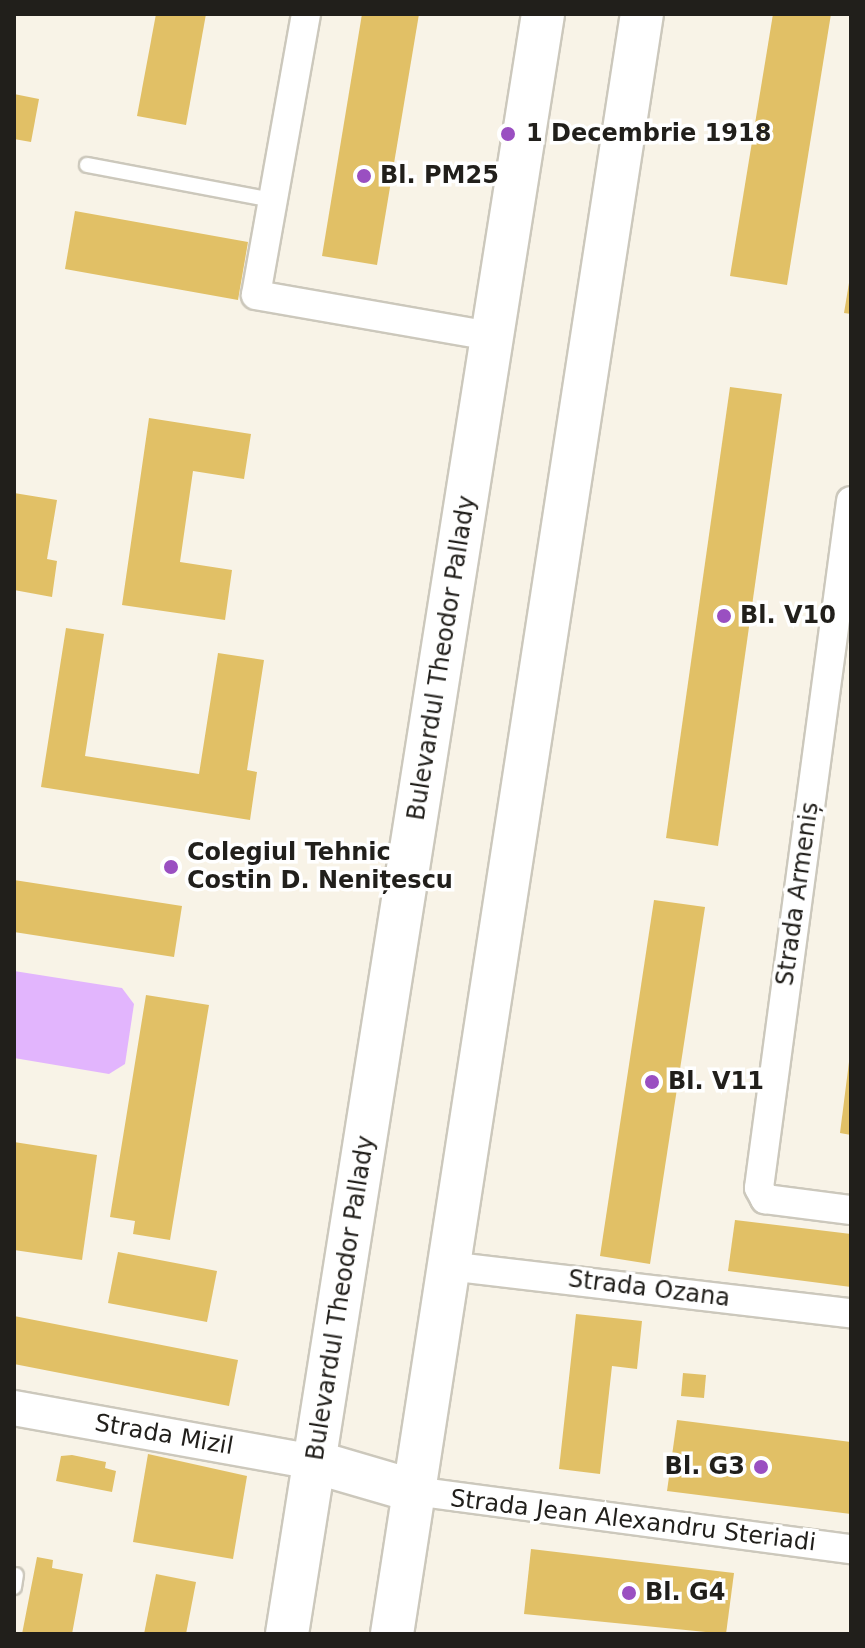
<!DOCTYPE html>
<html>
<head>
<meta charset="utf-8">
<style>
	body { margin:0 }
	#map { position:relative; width:865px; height:1648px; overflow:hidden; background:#f8f3e7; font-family:"DejaVu Sans",sans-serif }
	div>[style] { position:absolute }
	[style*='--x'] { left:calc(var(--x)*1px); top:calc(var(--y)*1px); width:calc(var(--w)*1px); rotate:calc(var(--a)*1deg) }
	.green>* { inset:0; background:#e2b5fd }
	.building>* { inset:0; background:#e1c066 }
	.roads { filter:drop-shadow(2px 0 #ccc8bc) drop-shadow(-2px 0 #ccc8bc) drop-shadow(0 2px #ccc8bc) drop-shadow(0 -2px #ccc8bc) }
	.service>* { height:14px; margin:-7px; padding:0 7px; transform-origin:7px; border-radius:7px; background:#fff }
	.minor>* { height:28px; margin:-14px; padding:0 14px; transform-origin:14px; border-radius:14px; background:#fff }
	.tertiary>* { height:34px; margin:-17px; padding:0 17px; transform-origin:17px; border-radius:17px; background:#fff }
	.primary>* { height:42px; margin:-21px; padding:0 21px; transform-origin:21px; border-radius:21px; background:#fff }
	.dots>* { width:22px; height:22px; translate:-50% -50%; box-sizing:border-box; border:4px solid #fff; border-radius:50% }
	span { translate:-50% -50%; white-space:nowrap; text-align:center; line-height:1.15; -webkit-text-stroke:7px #fff; paint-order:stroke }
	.poi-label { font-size:24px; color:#211f1b; font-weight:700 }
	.left { translate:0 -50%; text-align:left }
	.right { translate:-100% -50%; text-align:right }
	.street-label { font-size:24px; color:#211f1b }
	.frame { position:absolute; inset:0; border:16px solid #211f1b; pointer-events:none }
</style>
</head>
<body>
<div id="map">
	<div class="green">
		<div style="clip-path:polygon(14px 971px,122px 988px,134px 1004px,125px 1064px,109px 1074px,14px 1058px)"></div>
	</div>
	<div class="building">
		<div style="clip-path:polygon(156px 14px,206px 14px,186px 125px,137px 116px)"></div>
		<div style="clip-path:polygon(362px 14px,419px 14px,377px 265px,322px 256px)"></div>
		<div style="clip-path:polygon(773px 14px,831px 14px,787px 285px,730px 276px)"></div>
		<div style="clip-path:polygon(14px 94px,39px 99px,31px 142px,14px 139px)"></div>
		<div style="clip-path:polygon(75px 211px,248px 242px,238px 300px,65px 269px)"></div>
		<div style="clip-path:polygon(849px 283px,851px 283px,851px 314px,844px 313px)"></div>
		<div style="clip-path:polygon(730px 387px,782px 394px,718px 846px,666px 838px)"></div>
		<div style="clip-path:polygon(149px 418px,251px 434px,244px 479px,193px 471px,180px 562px,232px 570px,225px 620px,122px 605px)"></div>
		<div style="clip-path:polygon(14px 493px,57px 500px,47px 559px,57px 561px,52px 597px,14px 590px)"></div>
		<div style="clip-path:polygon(66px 628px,104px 634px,85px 756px,199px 774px,218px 653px,264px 660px,247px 770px,257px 772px,250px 820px,41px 787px)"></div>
		<div style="clip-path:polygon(14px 880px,182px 906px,174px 957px,14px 932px)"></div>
		<div style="clip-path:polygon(654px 900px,705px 907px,650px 1264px,600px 1256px)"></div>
		<div style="clip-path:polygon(146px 995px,209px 1005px,170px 1240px,133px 1234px,135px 1221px,110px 1217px)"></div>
		<div style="clip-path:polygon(849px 1062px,851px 1062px,851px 1135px,840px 1133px)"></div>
		<div style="clip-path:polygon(14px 1142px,97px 1155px,82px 1260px,14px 1250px)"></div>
		<div style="clip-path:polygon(735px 1220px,851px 1234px,851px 1287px,728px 1271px)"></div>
		<div style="clip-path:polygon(118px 1252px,217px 1271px,207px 1322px,108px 1303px)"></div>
		<div style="clip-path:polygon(576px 1314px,642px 1321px,637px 1369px,612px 1366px,600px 1474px,559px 1469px)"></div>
		<div style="clip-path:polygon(14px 1316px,238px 1360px,229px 1406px,14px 1364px)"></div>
		<div style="clip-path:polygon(683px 1373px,706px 1375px,704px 1398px,681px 1396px)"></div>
		<div style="clip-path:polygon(677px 1420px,851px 1442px,851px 1514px,667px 1491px)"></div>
		<div style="clip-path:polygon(148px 1454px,247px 1476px,233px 1559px,133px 1542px)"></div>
		<div style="clip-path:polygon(72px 1455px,106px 1462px,105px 1468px,116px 1471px,112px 1492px,56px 1481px,61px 1456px)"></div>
		<div style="clip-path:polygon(531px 1549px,734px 1573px,726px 1634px,524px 1614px)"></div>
		<div style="clip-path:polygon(37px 1557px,53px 1560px,52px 1568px,83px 1574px,72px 1634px,22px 1634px)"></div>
		<div style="clip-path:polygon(156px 1574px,196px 1582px,186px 1634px,144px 1634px)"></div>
	</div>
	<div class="roads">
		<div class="service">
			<div style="--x:87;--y:165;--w:189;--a:10.7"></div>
			<div style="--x:14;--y:1587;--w:12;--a:-81"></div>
		</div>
		<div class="minor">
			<div style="--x:306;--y:14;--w:285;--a:100.1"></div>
			<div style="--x:256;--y:295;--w:240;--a:9.9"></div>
			<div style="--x:851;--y:501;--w:693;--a:97.63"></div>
			<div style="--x:759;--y:1188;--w:13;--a:61"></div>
			<div style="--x:765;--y:1199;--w:87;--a:7.3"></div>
			<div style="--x:448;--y:1266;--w:406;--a:6.7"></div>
			<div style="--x:414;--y:1491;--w:441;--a:7.6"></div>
		</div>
		<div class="tertiary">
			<div style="--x:14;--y:1408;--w:306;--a:10.2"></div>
		</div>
		<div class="primary">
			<div style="--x:315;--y:1462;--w:103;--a:16.3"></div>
			<div style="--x:287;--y:1634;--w:1640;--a:-81.02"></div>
			<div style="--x:392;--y:1634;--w:1639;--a:-81.23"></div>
		</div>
	</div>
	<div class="dots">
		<div style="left:508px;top:134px;background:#9a4fc1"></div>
		<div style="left:364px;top:176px;background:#9a4fc1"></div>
		<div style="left:724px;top:616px;background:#9a4fc1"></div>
		<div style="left:171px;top:867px;background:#9a4fc1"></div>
		<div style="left:652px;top:1082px;background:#9a4fc1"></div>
		<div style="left:761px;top:1467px;background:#9a4fc1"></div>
		<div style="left:629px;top:1593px;background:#9a4fc1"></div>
	</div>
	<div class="poi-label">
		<span class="left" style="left:526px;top:134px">1 Decembrie 1918</span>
		<span class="left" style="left:380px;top:176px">Bl. PM25</span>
		<span class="left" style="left:740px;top:616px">Bl. V10</span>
		<span class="left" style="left:187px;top:867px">Colegiul Tehnic<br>Costin D. Nenițescu</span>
		<span class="left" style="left:668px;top:1082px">Bl. V11</span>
		<span class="right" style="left:745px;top:1467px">Bl. G3</span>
		<span class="left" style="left:645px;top:1593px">Bl. G4</span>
	</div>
	<div class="street-label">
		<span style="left:442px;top:658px;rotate:-81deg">Bulevardul Theodor Pallady</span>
		<span style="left:798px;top:894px;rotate:-82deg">Strada Armeniș</span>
		<span style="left:649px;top:1289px;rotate:7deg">Strada Ozana</span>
		<span style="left:341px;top:1298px;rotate:-81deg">Bulevardul Theodor Pallady</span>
		<span style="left:164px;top:1435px;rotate:10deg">Strada Mizil</span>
		<span style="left:633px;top:1521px;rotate:7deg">Strada Jean Alexandru Steriadi</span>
	</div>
	<div class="frame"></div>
</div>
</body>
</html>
